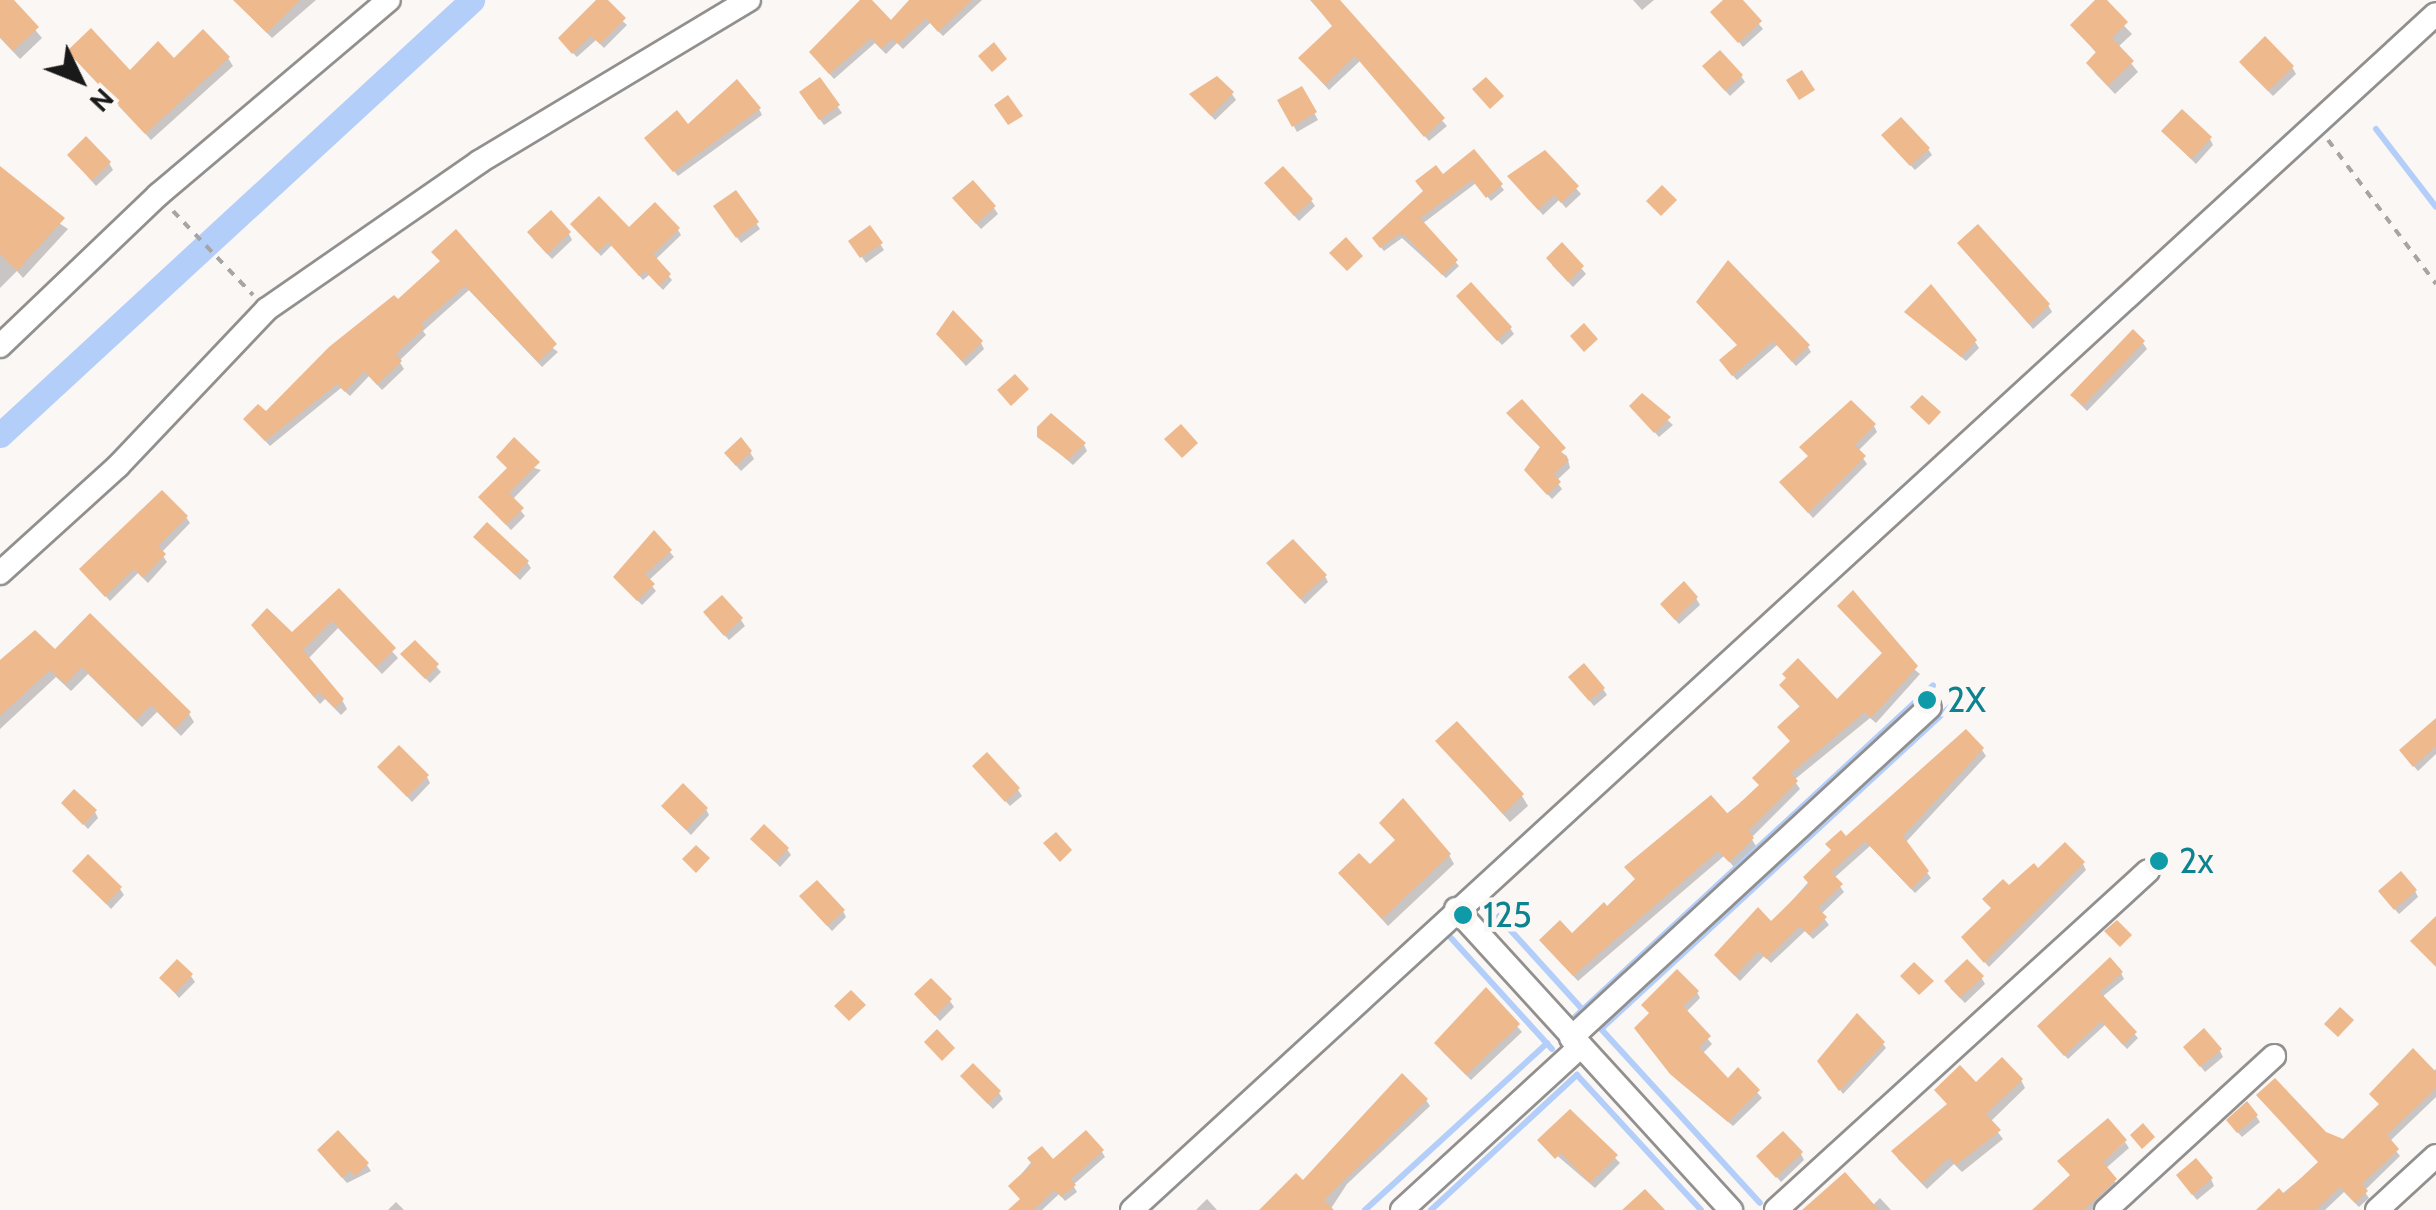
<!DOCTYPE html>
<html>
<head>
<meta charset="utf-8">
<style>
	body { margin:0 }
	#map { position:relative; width:2436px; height:1210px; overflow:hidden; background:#faf7f5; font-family:Cabin,sans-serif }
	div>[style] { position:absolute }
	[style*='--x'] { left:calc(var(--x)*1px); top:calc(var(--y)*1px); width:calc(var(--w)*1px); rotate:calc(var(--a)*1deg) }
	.shadow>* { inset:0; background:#0003 }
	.stream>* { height:6px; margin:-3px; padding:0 3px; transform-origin:3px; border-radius:3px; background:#b4cefa }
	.canal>* { height:25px; margin:-12.5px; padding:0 12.5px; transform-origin:12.5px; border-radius:12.5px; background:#b4cefa }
	.building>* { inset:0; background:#eeb98d }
	.path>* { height:4px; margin-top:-2px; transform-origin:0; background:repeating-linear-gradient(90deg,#a7a5a3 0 8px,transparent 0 16px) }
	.roads { filter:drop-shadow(2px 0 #92908e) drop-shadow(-2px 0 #92908e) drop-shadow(0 2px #92908e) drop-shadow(0 -2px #92908e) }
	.minor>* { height:22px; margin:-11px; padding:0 11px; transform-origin:11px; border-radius:11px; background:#fff }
	.dots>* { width:28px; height:28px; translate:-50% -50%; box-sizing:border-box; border:5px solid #faf7f5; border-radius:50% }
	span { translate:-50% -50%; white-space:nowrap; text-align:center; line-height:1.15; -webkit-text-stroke:9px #faf7f5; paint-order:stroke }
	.culture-label { font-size:35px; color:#0d838f }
	.left { translate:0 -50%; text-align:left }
	.north { position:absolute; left:30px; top:30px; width:100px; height:100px; -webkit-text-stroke:8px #faf7f5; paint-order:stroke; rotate:133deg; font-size:28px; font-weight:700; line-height:40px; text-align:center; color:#1a1919 }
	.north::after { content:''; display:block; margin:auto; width:35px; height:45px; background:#1a1919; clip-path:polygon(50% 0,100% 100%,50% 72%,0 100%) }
</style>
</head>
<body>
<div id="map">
	<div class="shadow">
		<div style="clip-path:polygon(0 0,10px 0,42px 38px,20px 59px,0 38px)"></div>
		<div style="clip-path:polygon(234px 0,316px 0,272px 38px)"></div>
		<div style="clip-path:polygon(599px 0,627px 25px,604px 48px,596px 40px,577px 57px,564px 44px)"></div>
		<div style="clip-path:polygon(864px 0,891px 24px,917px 0,982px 0,943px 36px,930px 23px,903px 49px,897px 43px,886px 54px,875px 43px,834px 79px,816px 59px)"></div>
		<div style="clip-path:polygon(1310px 0,1334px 0,1447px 126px,1429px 141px,1360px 61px,1329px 90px,1305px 64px,1334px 27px)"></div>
		<div style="clip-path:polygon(1633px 0,1654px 0,1642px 10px)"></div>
		<div style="clip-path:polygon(1727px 0,1739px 0,1763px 29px,1743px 47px,1718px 17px)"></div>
		<div style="clip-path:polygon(2099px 0,2132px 34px,2118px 47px,2138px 72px,2115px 94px,2095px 73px,2089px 63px,2098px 55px,2073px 25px)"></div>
		<div style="clip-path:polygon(70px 51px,129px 73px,174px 61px,228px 58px,233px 66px,151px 140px)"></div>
		<div style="clip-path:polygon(2292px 67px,2296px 74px,2273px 96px,2246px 69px)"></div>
		<div style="clip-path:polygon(1709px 73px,1741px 76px,1745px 82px,1730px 96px)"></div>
		<div style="clip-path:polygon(819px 80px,842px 113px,824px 125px,805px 99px)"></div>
		<div style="clip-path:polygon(1301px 89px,1318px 120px,1297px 132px,1280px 101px)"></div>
		<div style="clip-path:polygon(1232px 94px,1236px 100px,1215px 120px,1192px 95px)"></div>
		<div style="clip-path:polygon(759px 109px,762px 115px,678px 176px,651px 144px)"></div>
		<div style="clip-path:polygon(2164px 132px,2210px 139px,2213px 145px,2196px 164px)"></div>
		<div style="clip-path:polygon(1888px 141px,1928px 149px,1932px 155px,1915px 170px)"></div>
		<div style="clip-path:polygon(1474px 153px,1504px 190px,1491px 201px,1476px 183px,1422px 224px,1459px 266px,1446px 278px,1402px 238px,1384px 251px,1378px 244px)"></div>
		<div style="clip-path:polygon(1545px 153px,1581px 194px,1566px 208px,1559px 200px,1543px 215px,1514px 182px)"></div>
		<div style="clip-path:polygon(70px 156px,109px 163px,113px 170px,96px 186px)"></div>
		<div style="clip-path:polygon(0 184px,68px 229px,23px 278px,17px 271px,0 288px)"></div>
		<div style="clip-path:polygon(1271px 190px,1311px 200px,1315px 206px,1299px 221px)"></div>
		<div style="clip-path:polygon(959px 205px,994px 208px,998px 214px,981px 229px)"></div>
		<div style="clip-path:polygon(720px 213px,756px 223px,760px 229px,741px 243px)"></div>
		<div style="clip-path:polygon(870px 228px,884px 250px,866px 263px,851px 241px)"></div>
		<div style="clip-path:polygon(577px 230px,678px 230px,681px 235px,655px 260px,672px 280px,663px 290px,649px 275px,643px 280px,612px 245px,601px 256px)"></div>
		<div style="clip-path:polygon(569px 234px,572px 240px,552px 259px,533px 239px)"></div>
		<div style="clip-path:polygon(1562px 246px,1586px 274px,1573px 287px,1552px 265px)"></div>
		<div style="clip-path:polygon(1964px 250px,2048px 305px,2052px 312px,2033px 329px)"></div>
		<div style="clip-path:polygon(442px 263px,558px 352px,542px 367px,469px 290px,423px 331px,426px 335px,399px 361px,404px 369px,382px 390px,369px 376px,350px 396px,341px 388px,270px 446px,250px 425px)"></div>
		<div style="clip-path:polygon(1462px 302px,1510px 328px,1514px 334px,1502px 345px)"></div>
		<div style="clip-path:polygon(1702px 308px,1808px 347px,1811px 352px,1796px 366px,1777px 345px,1737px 380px,1725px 367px,1739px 346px)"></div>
		<div style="clip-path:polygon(1907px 312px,1975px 342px,1979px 348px,1966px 361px)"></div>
		<div style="clip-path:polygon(943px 341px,981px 343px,984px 349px,966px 366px)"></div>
		<div style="clip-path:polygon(2143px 343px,2147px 349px,2087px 411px,2077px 401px,2073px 395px)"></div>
		<div style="clip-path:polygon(1642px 397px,1673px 425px,1659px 437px,1636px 412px)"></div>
		<div style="clip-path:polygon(1513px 420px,1567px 456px,1570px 468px,1556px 481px,1562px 489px,1552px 499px,1531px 477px,1542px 449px)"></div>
		<div style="clip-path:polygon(1874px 426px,1877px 432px,1858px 451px,1867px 464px,1813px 518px,1786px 488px)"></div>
		<div style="clip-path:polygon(1039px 436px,1084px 445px,1087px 451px,1073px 465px)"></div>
		<div style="clip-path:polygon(750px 452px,754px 459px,741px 471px,730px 459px)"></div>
		<div style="clip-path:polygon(499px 457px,541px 470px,512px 500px,525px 516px,511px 530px,485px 503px,509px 470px)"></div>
		<div style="clip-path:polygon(186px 517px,190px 523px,161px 553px,167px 562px,148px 583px,138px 573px,110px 601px,82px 570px)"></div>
		<div style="clip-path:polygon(654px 533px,674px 557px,648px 581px,656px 591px,642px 605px,620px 583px)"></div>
		<div style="clip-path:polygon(476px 537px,527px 562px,531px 568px,520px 580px)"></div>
		<div style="clip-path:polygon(1273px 570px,1325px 576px,1328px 582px,1305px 604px)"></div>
		<div style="clip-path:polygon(339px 592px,398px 658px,382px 674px,338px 628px,308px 659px,342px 700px,347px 709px,341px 715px,325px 699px,320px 704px,259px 634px,292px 636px)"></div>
		<div style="clip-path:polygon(1696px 598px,1700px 605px,1679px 624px,1666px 610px)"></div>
		<div style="clip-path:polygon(1840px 607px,1920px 674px,1876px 723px,1870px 718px,1794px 780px,1800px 789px,1751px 838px,1756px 846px,1734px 867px,1724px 856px,1578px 981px,1546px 947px,1572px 937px,1760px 787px,1792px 743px,1801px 708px,1786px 692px,1837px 702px,1884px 655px)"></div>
		<div style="clip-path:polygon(709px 619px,741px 620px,745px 626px,729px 640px)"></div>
		<div style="clip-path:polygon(415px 643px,441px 672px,430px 683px,407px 660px)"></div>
		<div style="clip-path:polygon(55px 652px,189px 714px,194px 722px,181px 736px,157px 712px,142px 727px,88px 674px,71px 691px,56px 677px,0 729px,0 667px)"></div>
		<div style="clip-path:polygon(1575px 684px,1603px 689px,1607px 695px,1594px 706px)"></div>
		<div style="clip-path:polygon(2436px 724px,2436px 754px,2418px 771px,2405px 756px)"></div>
		<div style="clip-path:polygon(1438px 742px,1522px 796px,1528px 806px,1510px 822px)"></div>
		<div style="clip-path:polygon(1982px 750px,1986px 756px,1905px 843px,1931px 878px,1915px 893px,1870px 846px,1834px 878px,1844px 892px,1821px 914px,1829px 925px,1813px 939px,1805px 931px,1771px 963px,1764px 956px,1740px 981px,1721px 962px,1717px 956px,1771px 924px,1846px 840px)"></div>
		<div style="clip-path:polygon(380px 767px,427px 777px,430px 783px,412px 802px)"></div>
		<div style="clip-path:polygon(979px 772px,1018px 790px,1022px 796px,1010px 806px)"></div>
		<div style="clip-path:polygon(64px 804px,95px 812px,98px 818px,88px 829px)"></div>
		<div style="clip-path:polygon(706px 809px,709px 815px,691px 835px,668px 812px)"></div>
		<div style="clip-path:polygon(1382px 823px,1449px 855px,1454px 864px,1388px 926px,1341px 874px,1370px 868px,1397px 842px)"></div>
		<div style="clip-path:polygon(753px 839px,787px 849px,791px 855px,780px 867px)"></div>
		<div style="clip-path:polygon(2083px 864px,2086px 870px,1989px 967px,1968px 943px,2009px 889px,2038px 871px)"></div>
		<div style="clip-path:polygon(75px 871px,120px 889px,124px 895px,111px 909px)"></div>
		<div style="clip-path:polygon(2415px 891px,2418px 897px,2399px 914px,2385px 898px)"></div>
		<div style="clip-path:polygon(806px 903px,843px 911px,846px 917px,832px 931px)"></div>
		<div style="clip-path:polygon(2121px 973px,2124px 979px,2102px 997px,2138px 1038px,2127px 1049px,2105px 1025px,2068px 1059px,2043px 1032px)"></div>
		<div style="clip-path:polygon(191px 976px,195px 982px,179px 998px,162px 978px)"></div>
		<div style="clip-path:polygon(1981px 977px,1985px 984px,1965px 1003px,1950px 988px)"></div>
		<div style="clip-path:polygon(1486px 991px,1522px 1032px,1471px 1080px,1441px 1050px)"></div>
		<div style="clip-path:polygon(1697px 992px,1700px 998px,1685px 1013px,1712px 1044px,1702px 1054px,1728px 1081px,1738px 1071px,1762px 1098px,1733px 1126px,1677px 1080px,1641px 1035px,1651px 1015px)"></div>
		<div style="clip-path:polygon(917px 995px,950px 1001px,954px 1007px,940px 1021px)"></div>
		<div style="clip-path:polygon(1883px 1044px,1886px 1048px,1843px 1094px,1823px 1066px)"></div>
		<div style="clip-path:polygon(2220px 1051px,2223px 1057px,2205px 1072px,2190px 1053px)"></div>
		<div style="clip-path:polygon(2436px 1069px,2436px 1097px,2389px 1142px,2400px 1156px,2364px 1191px,2369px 1198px,2359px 1207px,2344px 1192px,2325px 1210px,2262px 1210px,2320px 1163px,2325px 1134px,2343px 1142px)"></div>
		<div style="clip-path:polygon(2021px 1080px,2025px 1088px,1990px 1122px,2003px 1139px,1962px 1172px,1954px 1164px,1927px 1189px,1898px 1159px,1894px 1152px,1976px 1085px)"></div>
		<div style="clip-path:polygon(967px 1083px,999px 1093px,1003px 1099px,993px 1109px)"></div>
		<div style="clip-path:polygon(1426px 1100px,1430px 1106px,1347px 1184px,1330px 1210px,1261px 1210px)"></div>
		<div style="clip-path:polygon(1570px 1112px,1620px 1163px,1595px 1188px,1540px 1141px)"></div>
		<div style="clip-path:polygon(2256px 1116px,2260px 1122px,2242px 1137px,2233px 1127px)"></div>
		<div style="clip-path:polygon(2125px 1142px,2129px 1148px,2105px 1169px,2119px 1187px,2094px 1210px,2059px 1210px,2053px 1204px)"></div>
		<div style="clip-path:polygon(1042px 1149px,1053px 1163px,1102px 1152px,1105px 1157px,1073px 1185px,1077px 1192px,1065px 1201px,1059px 1194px,1042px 1210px,1012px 1210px,1022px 1200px,1011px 1187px)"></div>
		<div style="clip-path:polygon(1801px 1154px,1804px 1160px,1781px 1182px,1759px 1157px)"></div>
		<div style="clip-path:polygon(323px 1156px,367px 1165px,371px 1171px,347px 1183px)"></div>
		<div style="clip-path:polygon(2211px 1179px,2214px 1186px,2197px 1200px,2182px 1182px)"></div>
		<div style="clip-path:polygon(1880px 1198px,1891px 1210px,1811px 1210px,1872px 1206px)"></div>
		<div style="clip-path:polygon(1207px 1199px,1217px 1210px,1196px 1210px)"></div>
		<div style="clip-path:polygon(396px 1202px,404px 1210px,388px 1210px)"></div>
	</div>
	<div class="stream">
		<div style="--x:2376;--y:129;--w:98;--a:52.4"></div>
		<div style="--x:1494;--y:912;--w:131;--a:47.8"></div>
		<div style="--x:1451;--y:938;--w:150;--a:47.7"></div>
		<div style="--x:1575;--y:1017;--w:488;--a:-42.8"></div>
		<div style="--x:1601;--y:1029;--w:481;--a:-42.7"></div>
		<div style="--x:1602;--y:1030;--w:234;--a:47.6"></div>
		<div style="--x:1577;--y:1075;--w:183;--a:47.4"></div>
		<div style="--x:1365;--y:1210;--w:247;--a:-42.5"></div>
		<div style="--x:1431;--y:1210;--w:199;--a:-42.8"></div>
	</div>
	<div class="canal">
		<div style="--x:0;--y:435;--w:642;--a:-42.66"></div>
	</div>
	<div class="building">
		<div style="clip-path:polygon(0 0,14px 0,39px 27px,13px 51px,0 37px)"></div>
		<div style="clip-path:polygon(233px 0,300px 0,267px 33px)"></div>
		<div style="clip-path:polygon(596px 0,608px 0,626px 18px,600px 44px,591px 36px,572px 54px,558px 38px)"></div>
		<div style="clip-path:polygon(860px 0,872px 0,891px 20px,909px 0,972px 0,938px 32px,926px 18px,898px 44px,892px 39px,881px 49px,871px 38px,829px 74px,809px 52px)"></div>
		<div style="clip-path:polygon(1311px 0,1340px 0,1445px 118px,1424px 137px,1355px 56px,1325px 85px,1298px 58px,1332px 26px)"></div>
		<div style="clip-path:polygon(1723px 0,1743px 0,1762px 21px,1738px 43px,1710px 12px)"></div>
		<div style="clip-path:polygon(2095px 0,2107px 0,2128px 22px,2112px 38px,2134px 61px,2108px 86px,2086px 63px,2096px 52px,2070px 25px)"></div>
		<div style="clip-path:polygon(91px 28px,130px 70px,158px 41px,174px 58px,203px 29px,230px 57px,145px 134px,67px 51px)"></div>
		<div style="clip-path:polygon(2265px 36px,2294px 66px,2268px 91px,2239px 62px)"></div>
		<div style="clip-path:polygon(994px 42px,1007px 59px,992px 72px,978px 56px)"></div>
		<div style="clip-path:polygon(1720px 50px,1743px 75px,1725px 91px,1702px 66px)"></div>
		<div style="clip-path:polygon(1802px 70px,1815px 90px,1799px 100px,1786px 80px)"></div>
		<div style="clip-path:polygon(1217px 76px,1234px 92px,1211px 116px,1189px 94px)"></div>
		<div style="clip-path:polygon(820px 77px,840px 105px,819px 120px,799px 92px)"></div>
		<div style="clip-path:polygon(1486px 77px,1504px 96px,1490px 109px,1472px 89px)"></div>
		<div style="clip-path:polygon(737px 79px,761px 108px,673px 172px,644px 138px,677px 110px,688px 124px)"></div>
		<div style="clip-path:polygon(1302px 86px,1317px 112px,1292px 127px,1277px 100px)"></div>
		<div style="clip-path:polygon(1008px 95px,1023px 116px,1008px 125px,994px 105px)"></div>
		<div style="clip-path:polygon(2182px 109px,2212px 137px,2191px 159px,2161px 131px)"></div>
		<div style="clip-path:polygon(1901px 117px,1930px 148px,1910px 166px,1881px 135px)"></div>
		<div style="clip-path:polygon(86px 136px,111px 162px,92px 181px,67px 155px)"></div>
		<div style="clip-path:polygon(1474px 149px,1503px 184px,1486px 198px,1472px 180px,1420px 218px,1458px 260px,1442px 275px,1407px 237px,1399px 234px,1380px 248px,1372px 238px,1423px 191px,1415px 181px,1436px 165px,1443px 174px)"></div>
		<div style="clip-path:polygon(1545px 150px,1579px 186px,1561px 203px,1554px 195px,1538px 210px,1507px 176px)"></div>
		<div style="clip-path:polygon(0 166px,65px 218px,17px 271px,0 254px)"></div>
		<div style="clip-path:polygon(1283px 166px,1313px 199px,1294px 216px,1264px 183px)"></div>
		<div style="clip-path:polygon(973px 180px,996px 206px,976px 224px,952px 198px)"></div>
		<div style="clip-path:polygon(1662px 185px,1677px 200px,1661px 216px,1646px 201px)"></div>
		<div style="clip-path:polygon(736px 190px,759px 222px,736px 238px,713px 206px)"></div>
		<div style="clip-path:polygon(599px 196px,629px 227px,655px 202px,680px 228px,653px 254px,671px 274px,659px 286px,645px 271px,639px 276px,608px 242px,597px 252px,570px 224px)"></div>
		<div style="clip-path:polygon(551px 210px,571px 232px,547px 254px,527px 232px)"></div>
		<div style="clip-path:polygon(1978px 224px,2050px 304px,2029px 324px,1957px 243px)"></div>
		<div style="clip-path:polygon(870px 225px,883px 243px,860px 258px,848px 241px)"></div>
		<div style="clip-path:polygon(456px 229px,557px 344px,538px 362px,465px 286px,421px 324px,424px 328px,396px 354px,402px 361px,377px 385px,364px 371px,345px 392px,337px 384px,265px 441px,243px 419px,258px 404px,266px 411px,329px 347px,394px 295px,398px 299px,440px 261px,431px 252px)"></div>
		<div style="clip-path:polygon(1346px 237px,1363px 256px,1347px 271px,1329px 253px)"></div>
		<div style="clip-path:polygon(1562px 242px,1584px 266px,1568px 282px,1546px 258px)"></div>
		<div style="clip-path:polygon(1728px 260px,1810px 345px,1792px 362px,1773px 341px,1732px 376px,1719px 360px,1737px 345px,1696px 302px)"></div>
		<div style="clip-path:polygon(1471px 282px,1512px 327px,1497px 341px,1456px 296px)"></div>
		<div style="clip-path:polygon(1931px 284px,1977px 340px,1961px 357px,1904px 312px)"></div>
		<div style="clip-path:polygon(953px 310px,983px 341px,962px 361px,936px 334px)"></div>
		<div style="clip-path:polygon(1584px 323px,1598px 339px,1584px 352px,1570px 336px)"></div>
		<div style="clip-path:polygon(2133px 329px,2145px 341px,2083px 406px,2070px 395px)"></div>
		<div style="clip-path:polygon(1015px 374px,1029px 389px,1011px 406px,997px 390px)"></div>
		<div style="clip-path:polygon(1642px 393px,1671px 417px,1654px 433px,1629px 406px)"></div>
		<div style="clip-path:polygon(1922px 395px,1941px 412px,1929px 425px,1910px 407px)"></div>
		<div style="clip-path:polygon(1522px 399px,1566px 448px,1561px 452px,1569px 460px,1554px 474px,1561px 482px,1547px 495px,1524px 470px,1540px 447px,1506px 413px)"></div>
		<div style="clip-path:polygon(1851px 400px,1876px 424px,1855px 445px,1866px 456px,1808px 513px,1779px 482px,1808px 456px,1799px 447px)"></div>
		<div style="clip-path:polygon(1051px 413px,1086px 443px,1068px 460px,1037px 437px,1037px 427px)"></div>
		<div style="clip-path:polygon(1181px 424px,1198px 443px,1182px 458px,1164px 439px)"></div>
		<div style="clip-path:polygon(514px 437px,540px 462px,509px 493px,524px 508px,506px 525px,478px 497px,507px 468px,496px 457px)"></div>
		<div style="clip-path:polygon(741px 437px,752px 451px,736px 466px,724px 453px)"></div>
		<div style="clip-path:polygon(162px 490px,188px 516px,158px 546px,166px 554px,143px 578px,134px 569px,105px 597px,79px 569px)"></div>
		<div style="clip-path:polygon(487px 522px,529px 561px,515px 575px,473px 537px)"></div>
		<div style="clip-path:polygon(654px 530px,672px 550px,645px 574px,655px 584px,637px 601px,613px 577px)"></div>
		<div style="clip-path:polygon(1293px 539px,1327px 575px,1300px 599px,1266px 563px)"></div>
		<div style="clip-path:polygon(1684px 581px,1698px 597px,1675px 620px,1660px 604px)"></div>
		<div style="clip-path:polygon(339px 588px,396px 648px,376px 667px,332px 621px,303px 650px,344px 699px,335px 708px,319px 692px,314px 697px,251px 625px,267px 608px,292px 632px)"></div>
		<div style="clip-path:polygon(1853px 590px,1918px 666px,1871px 718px,1865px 712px,1791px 773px,1798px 781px,1748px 831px,1754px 838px,1729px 862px,1718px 851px,1573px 976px,1539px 940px,1560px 920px,1572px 933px,1604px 902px,1607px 906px,1635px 879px,1624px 867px,1711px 795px,1728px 814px,1759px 785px,1752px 778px,1790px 741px,1777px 727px,1800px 706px,1779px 685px,1786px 678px,1782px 674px,1798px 658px,1837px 699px,1882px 653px,1837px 606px)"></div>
		<div style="clip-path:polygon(722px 595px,743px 618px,724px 636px,703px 612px)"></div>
		<div style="clip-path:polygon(90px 613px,191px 712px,175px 729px,151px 705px,136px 720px,82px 667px,65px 684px,50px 670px,0 716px,0 660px,35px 630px,55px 649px)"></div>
		<div style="clip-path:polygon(415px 640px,439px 664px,425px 679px,400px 654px)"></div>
		<div style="clip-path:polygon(1584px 663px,1605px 688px,1589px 701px,1568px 677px)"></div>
		<div style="clip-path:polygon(2436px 718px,2436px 746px,2413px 767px,2399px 750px)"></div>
		<div style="clip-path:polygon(1457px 721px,1524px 794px,1503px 814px,1435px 741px)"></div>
		<div style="clip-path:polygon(1966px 729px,1984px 748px,1903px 836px,1929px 871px,1911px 889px,1865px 841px,1831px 872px,1843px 884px,1818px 908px,1827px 917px,1809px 935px,1800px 926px,1766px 959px,1759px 951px,1735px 976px,1714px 955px,1758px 907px,1771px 921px,1809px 884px,1803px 877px,1831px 850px,1825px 844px,1841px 830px,1846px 836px)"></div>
		<div style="clip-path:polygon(399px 745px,429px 775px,407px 797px,377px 767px)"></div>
		<div style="clip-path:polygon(987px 752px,1020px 788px,1005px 802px,972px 766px)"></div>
		<div style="clip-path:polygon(683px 783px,708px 808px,686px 830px,661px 806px)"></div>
		<div style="clip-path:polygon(74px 789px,97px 810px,83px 825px,61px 803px)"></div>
		<div style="clip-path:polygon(1403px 798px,1451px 854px,1382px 919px,1338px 873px,1359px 853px,1370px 864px,1395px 840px,1379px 823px)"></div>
		<div style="clip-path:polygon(764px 824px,789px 848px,775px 862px,750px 839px)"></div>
		<div style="clip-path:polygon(1056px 832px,1072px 850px,1060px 862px,1043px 843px)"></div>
		<div style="clip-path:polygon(2065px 842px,2085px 862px,1984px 963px,1961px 937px,1991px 908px,1982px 899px,2003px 879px,2009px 885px,2034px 863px,2038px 868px)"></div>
		<div style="clip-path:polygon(696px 845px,710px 858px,696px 873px,682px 859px)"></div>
		<div style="clip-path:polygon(88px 854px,122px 887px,106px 904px,72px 871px)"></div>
		<div style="clip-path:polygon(2401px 871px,2417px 890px,2394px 910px,2378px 891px)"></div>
		<div style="clip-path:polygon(817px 880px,845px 910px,827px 926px,799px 896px)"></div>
		<div style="clip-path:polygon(2436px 916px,2436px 967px,2410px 941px)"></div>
		<div style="clip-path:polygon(2117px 920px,2132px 935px,2120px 947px,2104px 931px)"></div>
		<div style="clip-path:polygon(2110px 957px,2123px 972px,2100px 992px,2137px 1032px,2123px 1045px,2101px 1021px,2064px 1056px,2037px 1026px)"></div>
		<div style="clip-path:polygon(177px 959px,193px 974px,175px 993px,159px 978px)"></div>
		<div style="clip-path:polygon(1967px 959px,1984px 976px,1960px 998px,1944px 981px)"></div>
		<div style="clip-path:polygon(1914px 962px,1934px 981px,1919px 995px,1900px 976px)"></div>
		<div style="clip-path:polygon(1677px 969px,1699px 991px,1683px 1006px,1711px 1036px,1699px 1047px,1728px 1078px,1738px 1067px,1760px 1090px,1728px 1122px,1670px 1074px,1634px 1028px,1649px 1013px,1641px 1005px)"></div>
		<div style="clip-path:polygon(931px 978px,952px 999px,935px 1016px,914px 994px)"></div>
		<div style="clip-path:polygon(1486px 987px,1520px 1024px,1466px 1075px,1434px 1043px)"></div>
		<div style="clip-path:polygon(851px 990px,866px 1005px,849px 1021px,834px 1006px)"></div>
		<div style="clip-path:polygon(2340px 1007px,2354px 1020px,2338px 1037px,2324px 1024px)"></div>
		<div style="clip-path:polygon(1857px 1013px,1885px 1042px,1839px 1091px,1817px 1061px)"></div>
		<div style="clip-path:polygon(2204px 1028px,2222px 1049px,2200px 1067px,2183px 1047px)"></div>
		<div style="clip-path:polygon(937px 1029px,955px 1048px,942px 1061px,924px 1042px)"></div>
		<div style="clip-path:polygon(2413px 1048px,2436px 1072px,2436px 1088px,2387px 1135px,2399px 1149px,2362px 1184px,2368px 1191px,2355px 1203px,2340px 1187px,2316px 1210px,2256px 1210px,2279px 1188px,2284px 1194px,2318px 1162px,2256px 1095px,2275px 1078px,2326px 1132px,2343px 1139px,2379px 1104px,2369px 1094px)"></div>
		<div style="clip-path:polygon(2002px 1057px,2023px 1079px,1986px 1114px,2001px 1130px,1956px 1165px,1948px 1158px,1922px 1183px,1891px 1151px,1947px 1104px,1934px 1090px,1960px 1065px,1976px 1082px)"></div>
		<div style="clip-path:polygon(973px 1063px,1001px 1091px,988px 1104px,960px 1076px)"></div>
		<div style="clip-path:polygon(1402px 1073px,1428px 1099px,1324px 1200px,1334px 1210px,1259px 1210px,1296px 1173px,1303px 1180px)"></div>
		<div style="clip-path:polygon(2247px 1101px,2258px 1115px,2237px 1133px,2226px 1120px)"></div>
		<div style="clip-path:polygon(1570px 1109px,1618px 1155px,1590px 1183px,1561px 1153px,1555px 1159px,1537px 1140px)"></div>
		<div style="clip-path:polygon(2108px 1118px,2127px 1140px,2103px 1162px,2117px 1179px,2084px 1210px,2032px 1210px,2070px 1175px,2057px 1161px)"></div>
		<div style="clip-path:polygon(2143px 1123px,2155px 1137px,2142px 1149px,2130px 1135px)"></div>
		<div style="clip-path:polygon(338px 1130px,369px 1163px,355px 1176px,350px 1171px,342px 1178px,317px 1150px)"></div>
		<div style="clip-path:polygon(1086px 1130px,1104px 1150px,1071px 1179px,1076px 1185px,1061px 1197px,1055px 1190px,1033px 1210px,1008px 1210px,1020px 1199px,1008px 1186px,1032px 1164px,1027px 1158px,1042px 1146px,1053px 1159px)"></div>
		<div style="clip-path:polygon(1783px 1131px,1803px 1152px,1776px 1178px,1756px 1156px)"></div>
		<div style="clip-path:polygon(2196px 1158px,2213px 1178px,2192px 1195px,2176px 1175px)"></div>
		<div style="clip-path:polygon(1845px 1172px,1879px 1210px,1802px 1210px)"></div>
		<div style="clip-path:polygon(1645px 1189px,1665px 1210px,1622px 1210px)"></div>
	</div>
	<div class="path">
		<div style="--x:2328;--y:140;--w:180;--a:53.1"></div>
		<div style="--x:173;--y:211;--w:116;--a:46.4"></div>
	</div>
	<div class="roads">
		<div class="minor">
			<div style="--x:0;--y:346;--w:219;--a:-43.7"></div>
			<div style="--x:158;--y:195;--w:302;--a:-40.2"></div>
			<div style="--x:0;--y:573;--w:159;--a:-42.2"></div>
			<div style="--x:118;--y:466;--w:216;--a:-46.5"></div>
			<div style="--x:267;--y:309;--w:258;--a:-34.7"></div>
			<div style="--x:479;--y:162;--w:315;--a:-31"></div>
			<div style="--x:1456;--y:909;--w:408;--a:47.6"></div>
			<div style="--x:1571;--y:1038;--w:488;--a:-42.7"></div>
			<div style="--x:1132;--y:1210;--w:1769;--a:-42.53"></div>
			<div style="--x:1402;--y:1210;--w:240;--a:-42.5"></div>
			<div style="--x:1776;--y:1210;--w:503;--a:-42.34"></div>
			<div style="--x:2106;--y:1210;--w:228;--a:-42.5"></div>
			<div style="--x:2377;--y:1210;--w:80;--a:-42.5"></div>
		</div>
	</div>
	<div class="dots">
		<div style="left:1927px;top:700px;background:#0f9aa8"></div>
		<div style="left:2159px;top:861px;background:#0f9aa8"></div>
		<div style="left:1463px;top:915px;background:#0f9aa8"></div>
	</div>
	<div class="culture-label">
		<span class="left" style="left:1947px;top:700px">2X</span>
		<span class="left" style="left:2179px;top:861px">2x</span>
		<span class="left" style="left:1483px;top:915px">125</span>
	</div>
	<div class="north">N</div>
</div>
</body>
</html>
